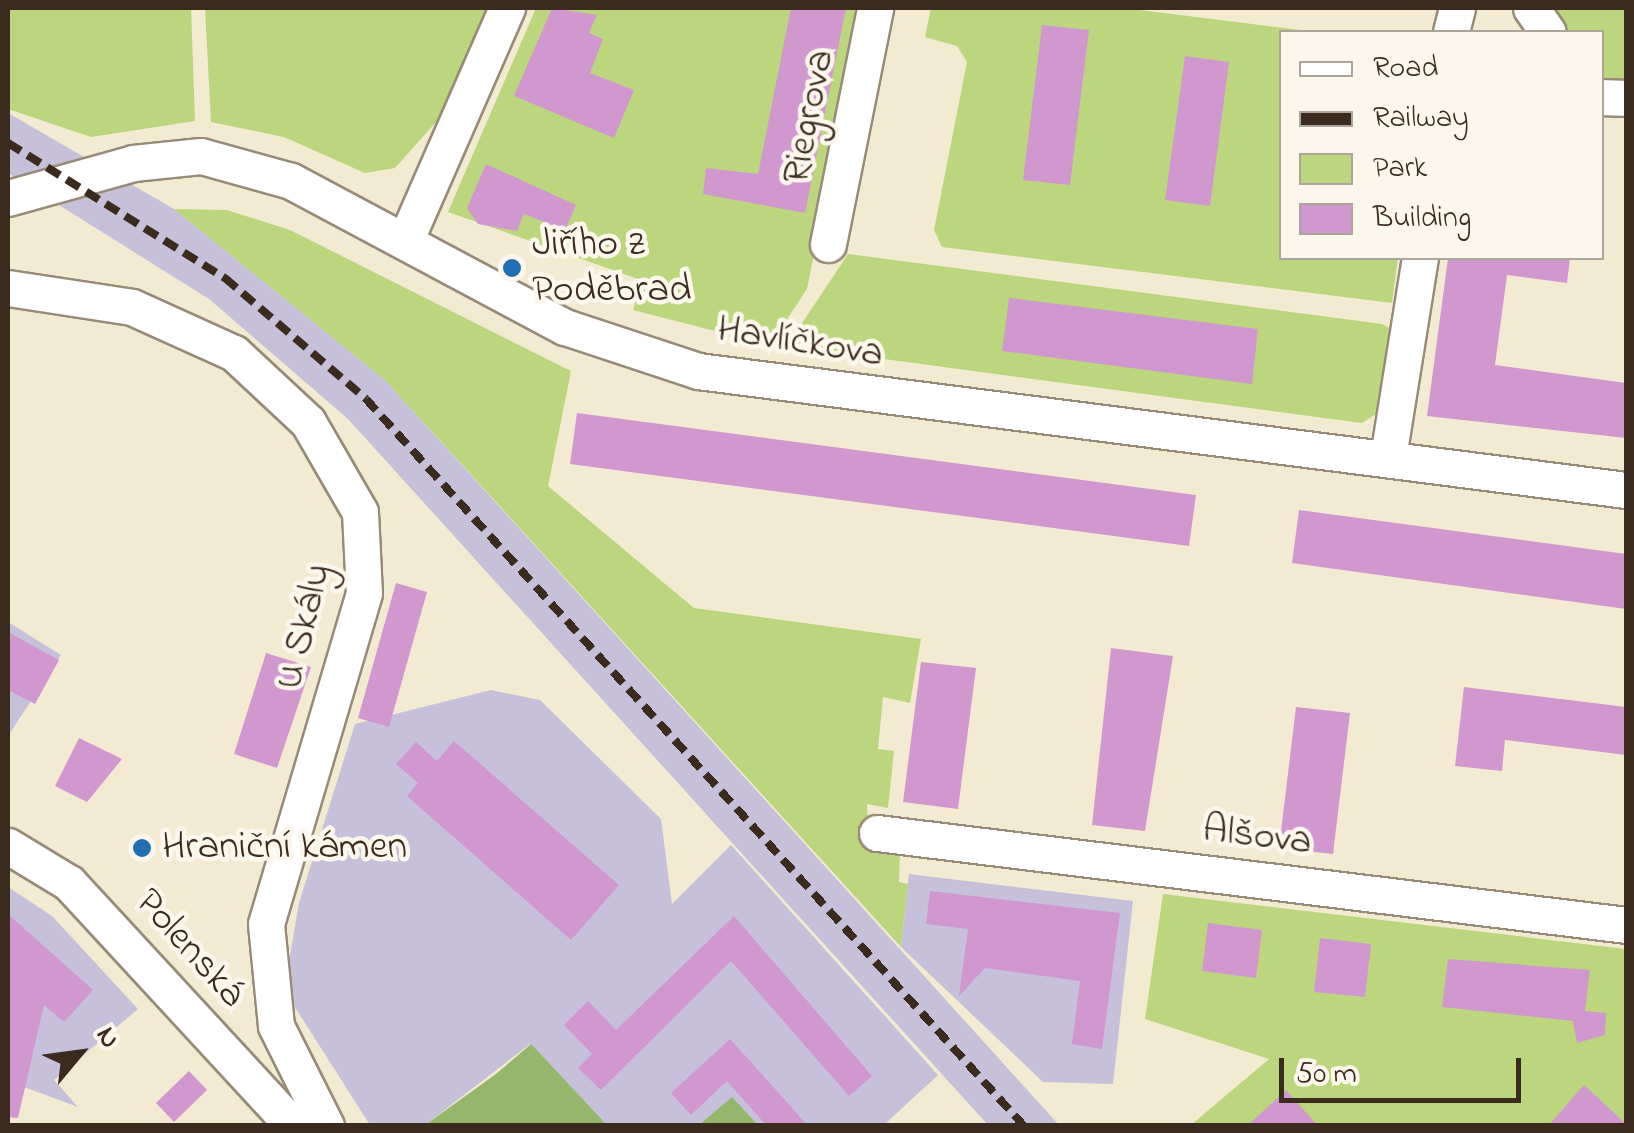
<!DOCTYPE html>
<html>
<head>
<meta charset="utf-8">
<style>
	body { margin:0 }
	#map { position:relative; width:1634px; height:1133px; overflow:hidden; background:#f3ead2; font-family:"Indie Flower",sans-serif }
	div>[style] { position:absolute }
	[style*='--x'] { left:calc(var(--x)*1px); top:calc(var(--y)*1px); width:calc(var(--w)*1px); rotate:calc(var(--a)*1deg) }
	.industrial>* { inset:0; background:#c6c0da }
	.green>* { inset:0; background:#bbd67c }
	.forest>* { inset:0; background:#94b76c }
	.building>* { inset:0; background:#d198d0 }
	.roads { filter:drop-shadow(2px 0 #978a78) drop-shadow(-2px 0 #978a78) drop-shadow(0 2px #978a78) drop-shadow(0 -2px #978a78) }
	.minor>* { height:35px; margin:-17.5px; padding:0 17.5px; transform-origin:17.5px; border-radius:17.5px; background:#fff }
	.rail>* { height:8px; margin-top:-4px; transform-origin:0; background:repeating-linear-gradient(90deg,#3b2a1e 0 15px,transparent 0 23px) }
	.dots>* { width:28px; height:28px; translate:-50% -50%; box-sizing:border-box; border:5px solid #fbf7ec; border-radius:50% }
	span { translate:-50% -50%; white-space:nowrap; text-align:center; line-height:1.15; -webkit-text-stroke:9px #fbf7ec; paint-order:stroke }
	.street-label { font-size:40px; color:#3b2a1e }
	.poi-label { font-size:40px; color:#3b2a1e }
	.left { translate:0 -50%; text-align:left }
	.frame { position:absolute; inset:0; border:10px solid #3b2a1e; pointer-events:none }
	.legend { position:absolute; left:1279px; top:30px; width:325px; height:230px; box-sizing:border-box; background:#fbf7ec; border:2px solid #aea59a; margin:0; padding:12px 18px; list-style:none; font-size:30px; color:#3b2a1e }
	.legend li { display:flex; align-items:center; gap:20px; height:50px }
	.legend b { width:50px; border:2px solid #aea59a }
	.north { position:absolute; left:30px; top:1003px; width:100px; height:100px; -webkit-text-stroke:8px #fbf7ec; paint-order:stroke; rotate:61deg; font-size:28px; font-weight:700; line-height:40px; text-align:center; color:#3b2a1e }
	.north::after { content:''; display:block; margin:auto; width:35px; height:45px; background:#3b2a1e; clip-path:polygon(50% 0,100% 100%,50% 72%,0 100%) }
	.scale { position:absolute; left:1279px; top:1058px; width:242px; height:45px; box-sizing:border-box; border:5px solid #3b2a1e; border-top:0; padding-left:12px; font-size:30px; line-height:35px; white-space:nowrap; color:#3b2a1e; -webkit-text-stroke:8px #fbf7ec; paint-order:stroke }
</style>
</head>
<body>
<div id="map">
	<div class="industrial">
		<div style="clip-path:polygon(8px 113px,174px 209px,385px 380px,1059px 1125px,988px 1125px,348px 419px,209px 299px,8px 173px)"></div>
		<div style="clip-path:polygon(8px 622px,61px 655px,8px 736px)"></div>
		<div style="clip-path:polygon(491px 690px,540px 700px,661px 819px,672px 904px,731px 845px,938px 1075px,884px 1125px,758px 1125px,732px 1098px,699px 1125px,607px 1125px,530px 1044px,425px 1125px,370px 1125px,284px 990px,299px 903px,355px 724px)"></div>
		<div style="clip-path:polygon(909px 874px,1133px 901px,1113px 1084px,1043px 1082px,901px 947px)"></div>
		<div style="clip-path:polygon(8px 887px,52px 916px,138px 1009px,54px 1080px,78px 1107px,8px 1081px)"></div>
	</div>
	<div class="green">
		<div style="clip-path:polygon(8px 8px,191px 8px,195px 121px,91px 137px,8px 109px)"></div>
		<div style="clip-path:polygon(205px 8px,495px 8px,437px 121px,395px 168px,365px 173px,284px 137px,211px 122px)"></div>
		<div style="clip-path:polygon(536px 8px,863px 8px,807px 289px,770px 345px,633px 310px,641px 280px,448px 212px)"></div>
		<div style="clip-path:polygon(931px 8px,1124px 8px,1316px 32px,1282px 32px,1282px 258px,1398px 258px,1392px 303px,942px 247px,934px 230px,967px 62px,957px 46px,925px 37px)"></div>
		<div style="clip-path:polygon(1548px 8px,1626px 8px,1626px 91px,1602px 87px,1602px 32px,1562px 32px)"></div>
		<div style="clip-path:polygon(174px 209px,227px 210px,290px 230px,571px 371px,548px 486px,694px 608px,921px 639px,910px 703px,883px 697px,878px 749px,894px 751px,888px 808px,867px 804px,869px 844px,900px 850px,899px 882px,908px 884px,901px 947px,385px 380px)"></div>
		<div style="clip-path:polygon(848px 254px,1382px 324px,1389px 328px,1379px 412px,1362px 423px,787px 346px)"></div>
		<div style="clip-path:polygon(1163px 894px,1626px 949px,1626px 1125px,1191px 1125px,1269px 1059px,1145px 1019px)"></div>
	</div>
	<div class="forest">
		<div style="clip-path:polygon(531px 1044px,607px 1125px,425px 1125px,496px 1074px)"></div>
		<div style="clip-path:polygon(732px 1097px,758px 1125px,699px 1125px)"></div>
	</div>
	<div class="building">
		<div style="clip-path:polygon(552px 8px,597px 15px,589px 33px,603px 39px,590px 73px,634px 90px,614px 138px,514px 96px)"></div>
		<div style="clip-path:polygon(791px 8px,846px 8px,805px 213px,703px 194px,706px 168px,758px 174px)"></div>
		<div style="clip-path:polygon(1042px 25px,1089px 30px,1070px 185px,1023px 180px)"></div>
		<div style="clip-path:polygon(1185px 56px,1229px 62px,1210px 206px,1165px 200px)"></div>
		<div style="clip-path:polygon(486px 164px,576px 205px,565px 230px,524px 214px,517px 231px,478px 224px,467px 208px)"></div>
		<div style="clip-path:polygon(1448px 258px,1570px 258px,1567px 283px,1507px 275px,1495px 365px,1626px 383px,1626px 438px,1427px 416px)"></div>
		<div style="clip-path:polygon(1009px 298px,1258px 329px,1252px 384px,1002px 351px)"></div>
		<div style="clip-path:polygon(577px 413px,1196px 495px,1189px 546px,570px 464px)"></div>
		<div style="clip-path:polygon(1299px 510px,1626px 554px,1626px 609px,1292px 563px)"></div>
		<div style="clip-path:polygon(396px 583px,427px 592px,389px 727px,358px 718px)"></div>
		<div style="clip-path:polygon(8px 632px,59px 660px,35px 704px,8px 690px)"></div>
		<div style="clip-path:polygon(1111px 648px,1173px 656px,1145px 831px,1092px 825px)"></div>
		<div style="clip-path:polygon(266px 653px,311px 667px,277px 768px,234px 754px)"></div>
		<div style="clip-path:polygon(921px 662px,976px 668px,958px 809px,903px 802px)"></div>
		<div style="clip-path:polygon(1464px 687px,1626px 707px,1626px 755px,1505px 740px,1502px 771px,1455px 766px)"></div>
		<div style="clip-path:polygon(1296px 707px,1350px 713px,1333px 854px,1279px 848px)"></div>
		<div style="clip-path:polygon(79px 738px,122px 759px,87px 802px,55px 786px)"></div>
		<div style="clip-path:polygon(454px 741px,619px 885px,571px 940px,407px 796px,418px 783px,396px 764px,416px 742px,437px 761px)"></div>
		<div style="clip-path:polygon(930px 891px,1120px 913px,1102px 1049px,1072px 1044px,1080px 981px,985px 968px,959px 996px,968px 929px,926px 924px)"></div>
		<div style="clip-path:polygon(8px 914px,93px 990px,64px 1022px,44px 1005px,18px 1118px,8px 1117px)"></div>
		<div style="clip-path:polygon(734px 916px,872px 1076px,849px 1096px,731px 961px,601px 1090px,578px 1068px,592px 1054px,564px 1025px,588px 1001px,616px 1030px)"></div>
		<div style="clip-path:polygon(1208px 923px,1262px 930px,1256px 978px,1202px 971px)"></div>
		<div style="clip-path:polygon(1320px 938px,1371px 944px,1365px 997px,1314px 992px)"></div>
		<div style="clip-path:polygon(1448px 959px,1590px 970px,1585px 1011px,1606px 1013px,1605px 1035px,1577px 1043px,1573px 1021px,1442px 1007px)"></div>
		<div style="clip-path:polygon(730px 1039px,777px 1091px,808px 1126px,767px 1126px,727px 1081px,691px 1115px,671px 1093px)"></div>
		<div style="clip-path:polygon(189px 1071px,207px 1090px,174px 1122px,156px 1103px)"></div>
		<div style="clip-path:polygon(1584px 1085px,1626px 1124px,1626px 1126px,1548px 1126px)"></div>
		<div style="clip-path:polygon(1286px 1090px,1318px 1126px,1247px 1126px)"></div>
	</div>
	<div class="roads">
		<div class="minor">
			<div style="--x:1531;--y:8;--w:29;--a:55"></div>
			<div style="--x:1451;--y:32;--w:25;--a:-76"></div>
			<div style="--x:1602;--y:97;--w:24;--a:2"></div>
			<div style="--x:8;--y:198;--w:130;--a:-15.6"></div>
			<div style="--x:133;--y:163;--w:68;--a:-5.9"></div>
			<div style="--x:201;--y:156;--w:93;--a:15.5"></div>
			<div style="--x:291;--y:181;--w:310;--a:28.1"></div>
			<div style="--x:565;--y:327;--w:140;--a:18.3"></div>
			<div style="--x:698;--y:371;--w:936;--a:7.31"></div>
			<div style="--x:406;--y:239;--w:252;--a:-66.4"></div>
			<div style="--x:828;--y:244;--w:241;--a:-78.7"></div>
			<div style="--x:8;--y:288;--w:125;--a:8.7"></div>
			<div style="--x:132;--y:307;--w:112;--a:24.3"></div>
			<div style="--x:234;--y:353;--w:101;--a:43"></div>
			<div style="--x:308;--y:422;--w:104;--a:60"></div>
			<div style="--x:360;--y:512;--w:81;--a:87.2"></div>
			<div style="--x:364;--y:593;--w:345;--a:106.5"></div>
			<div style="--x:266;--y:924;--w:102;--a:84.4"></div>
			<div style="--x:276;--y:1026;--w:112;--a:63.4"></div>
			<div style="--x:1388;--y:457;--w:202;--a:-80.9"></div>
			<div style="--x:877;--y:833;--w:755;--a:7"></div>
			<div style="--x:8;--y:846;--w:71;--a:31.2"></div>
			<div style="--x:69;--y:883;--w:330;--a:47.3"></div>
		</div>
	</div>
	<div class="rail">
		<div style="--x:8;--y:143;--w:256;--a:31.9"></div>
		<div style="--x:225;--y:278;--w:186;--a:40.6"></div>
		<div style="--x:366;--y:399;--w:981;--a:47.85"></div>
	</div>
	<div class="dots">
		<div style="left:512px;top:268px;background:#1f6fb2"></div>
		<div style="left:142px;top:848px;background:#1f6fb2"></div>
	</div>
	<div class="street-label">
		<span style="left:810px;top:117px;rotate:-79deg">Riegrova</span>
		<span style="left:800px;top:343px;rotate:9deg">Havlíčkova</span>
		<span style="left:305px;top:627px;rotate:-76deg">U Skály</span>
		<span style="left:1257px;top:837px;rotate:7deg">Alšova</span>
		<span style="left:189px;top:949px;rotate:48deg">Polenská</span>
	</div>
	<div class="poi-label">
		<span class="left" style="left:532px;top:268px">Jiřího z<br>Poděbrad</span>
		<span class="left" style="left:162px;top:848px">Hraniční kámen</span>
	</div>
	<div class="frame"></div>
	<ul class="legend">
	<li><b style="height:12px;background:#fff"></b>Road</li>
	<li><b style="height:12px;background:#3b2a1e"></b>Railway</li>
	<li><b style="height:28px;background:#bbd67c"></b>Park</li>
	<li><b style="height:28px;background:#d198d0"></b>Building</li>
	</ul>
	<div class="north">N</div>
	<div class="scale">50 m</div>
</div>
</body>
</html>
